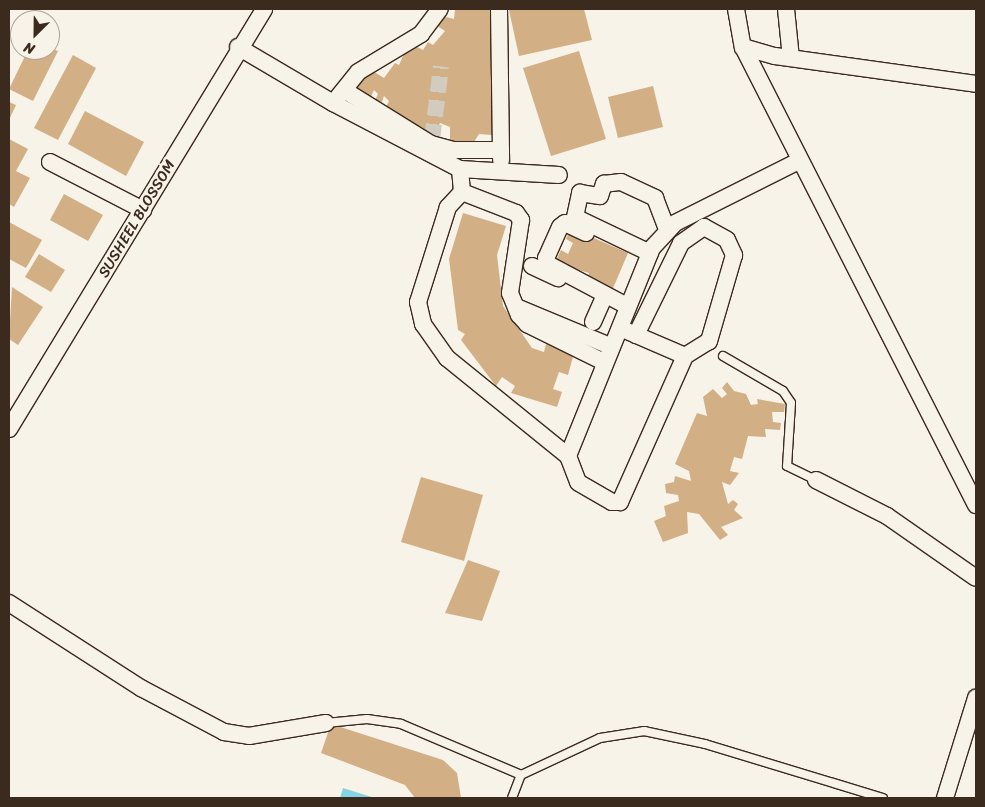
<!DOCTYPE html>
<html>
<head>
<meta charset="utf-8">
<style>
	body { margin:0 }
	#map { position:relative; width:985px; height:807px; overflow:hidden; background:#f7f3e8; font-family:Sriracha,sans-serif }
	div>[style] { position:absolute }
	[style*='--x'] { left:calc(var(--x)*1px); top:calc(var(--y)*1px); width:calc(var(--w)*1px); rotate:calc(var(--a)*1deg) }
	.water>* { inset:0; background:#86d3e4 }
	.building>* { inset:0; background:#d3af85 }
	.minor-tunnel>* { height:16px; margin-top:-8px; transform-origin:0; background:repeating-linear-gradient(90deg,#d1cbc0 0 16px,transparent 0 24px) }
	.roads { filter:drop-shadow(1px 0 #3b2a1e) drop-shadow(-1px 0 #3b2a1e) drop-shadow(0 1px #3b2a1e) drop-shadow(0 -1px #3b2a1e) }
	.service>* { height:8px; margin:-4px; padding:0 4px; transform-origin:4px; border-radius:4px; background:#f7f3e8 }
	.minor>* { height:16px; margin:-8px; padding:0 8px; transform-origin:8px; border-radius:8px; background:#f7f3e8 }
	span { translate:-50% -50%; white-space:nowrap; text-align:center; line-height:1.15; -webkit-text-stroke:5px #f7f3e8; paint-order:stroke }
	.street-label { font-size:15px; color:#3b2a1e }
	.frame { position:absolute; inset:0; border:10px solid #3b2a1e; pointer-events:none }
	.north { position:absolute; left:10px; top:10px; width:50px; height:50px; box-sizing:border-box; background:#f7f3e8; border:1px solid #aca397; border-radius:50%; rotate:203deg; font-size:14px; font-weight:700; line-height:20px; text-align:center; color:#3b2a1e }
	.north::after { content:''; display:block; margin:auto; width:18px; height:22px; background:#3b2a1e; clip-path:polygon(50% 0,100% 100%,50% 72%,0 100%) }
</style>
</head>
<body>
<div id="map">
	<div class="water">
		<div style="clip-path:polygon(343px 788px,375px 798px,340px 798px)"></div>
	</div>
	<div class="building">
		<div style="clip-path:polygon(455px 9px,490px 9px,492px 135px,479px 134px,474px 142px,450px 142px,450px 127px,440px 123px,432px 139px,420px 132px,423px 128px,385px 109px,389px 101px,384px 96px,382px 102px,375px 100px,378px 94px,374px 90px,369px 101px,352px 92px,362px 72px,369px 75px,371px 70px,384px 78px,395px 63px,399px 65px,409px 43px,423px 50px,428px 42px,433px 45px,445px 31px,436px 25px,442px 16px,454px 19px)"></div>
		<div style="clip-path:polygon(515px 9px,584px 9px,592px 40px,519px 56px,509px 10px)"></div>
		<div style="clip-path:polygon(50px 48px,58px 51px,33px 101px,9px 89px,28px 50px)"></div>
		<div style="clip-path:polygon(579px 51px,606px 139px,551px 156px,523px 68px)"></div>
		<div style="clip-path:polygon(73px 55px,96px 68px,58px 140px,34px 128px)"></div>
		<div style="clip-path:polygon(653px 86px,663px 127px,618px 138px,608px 97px)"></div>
		<div style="clip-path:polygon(9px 102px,16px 105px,9px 120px)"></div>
		<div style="clip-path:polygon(85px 111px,144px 142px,126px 176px,68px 144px)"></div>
		<div style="clip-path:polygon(9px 139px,28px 149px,16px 171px,30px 178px,14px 207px,9px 204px)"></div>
		<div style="clip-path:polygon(64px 194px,103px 215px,88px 241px,50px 220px)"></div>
		<div style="clip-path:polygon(463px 213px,506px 226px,497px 255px,503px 306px,532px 348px,544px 352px,546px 344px,574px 353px,568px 375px,559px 372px,553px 389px,562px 392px,557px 407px,511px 393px,515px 386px,502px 377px,496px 386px,461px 340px,465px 334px,458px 330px,449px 259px)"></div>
		<div style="clip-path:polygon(9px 222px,42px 240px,26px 268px,9px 259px)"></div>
		<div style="clip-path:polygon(571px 228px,628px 253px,611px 293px,586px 282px,589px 273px,555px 263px,561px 250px,568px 254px,573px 243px,566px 239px)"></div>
		<div style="clip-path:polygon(39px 254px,65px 270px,51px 292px,25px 277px)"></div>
		<div style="clip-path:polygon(12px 287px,43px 307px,18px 345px,9px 339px)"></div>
		<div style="clip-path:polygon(727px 382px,734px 391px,746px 394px,751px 405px,758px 404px,757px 399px,785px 404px,784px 412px,772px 412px,773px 422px,781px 423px,780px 430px,765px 429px,766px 437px,748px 436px,742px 459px,734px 457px,730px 471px,739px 473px,730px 485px,722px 482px,728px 504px,733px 500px,738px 504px,734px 510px,743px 518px,721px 527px,728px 535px,720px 540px,699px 514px,687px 512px,688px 533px,663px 542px,654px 521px,666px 516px,664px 506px,679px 501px,678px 495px,666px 493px,665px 484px,674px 482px,675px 476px,691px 481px,689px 471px,675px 464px,697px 413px,707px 416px,703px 397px,713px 389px,722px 398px,727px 394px,722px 388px)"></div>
		<div style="clip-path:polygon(421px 477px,483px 495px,464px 561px,401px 542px)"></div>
		<div style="clip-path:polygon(468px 560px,500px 571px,482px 621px,445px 613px)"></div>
		<div style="clip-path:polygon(331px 724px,443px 760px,457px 773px,461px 798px,415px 798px,405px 785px,321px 753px)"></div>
	</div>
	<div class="minor-tunnel">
		<div style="--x:432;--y:140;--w:74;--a:-83"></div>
	</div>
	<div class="roads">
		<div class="service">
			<div style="--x:723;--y:356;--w:69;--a:30.3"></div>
			<div style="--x:783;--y:391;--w:14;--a:56"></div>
			<div style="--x:791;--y:403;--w:63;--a:93.6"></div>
			<div style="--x:787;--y:466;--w:32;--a:26"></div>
			<div style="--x:326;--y:723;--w:41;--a:-5.6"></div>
			<div style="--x:367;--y:719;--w:34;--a:8"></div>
			<div style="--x:401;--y:724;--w:130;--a:23"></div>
			<div style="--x:512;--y:798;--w:25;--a:-69"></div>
			<div style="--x:521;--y:775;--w:87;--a:-25.1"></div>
			<div style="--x:600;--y:738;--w:45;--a:-9"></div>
			<div style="--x:644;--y:731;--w:62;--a:12"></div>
			<div style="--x:705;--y:744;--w:186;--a:16.9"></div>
		</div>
		<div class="minor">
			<div style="--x:499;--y:9;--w:151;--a:89.2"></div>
			<div style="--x:736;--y:9;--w:39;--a:80"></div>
			<div style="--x:743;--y:47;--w:514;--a:63.04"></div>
			<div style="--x:786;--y:9;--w:49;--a:84.2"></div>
			<div style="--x:238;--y:47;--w:110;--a:30.5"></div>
			<div style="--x:333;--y:103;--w:143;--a:27.5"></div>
			<div style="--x:460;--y:169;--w:99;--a:3.5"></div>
			<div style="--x:743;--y:47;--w:33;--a:16"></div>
			<div style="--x:775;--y:56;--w:203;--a:7.9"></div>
			<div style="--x:344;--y:90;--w:102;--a:31.8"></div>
			<div style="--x:431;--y:144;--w:24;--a:15"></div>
			<div style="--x:454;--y:150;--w:47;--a:0"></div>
			<div style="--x:338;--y:97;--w:32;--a:-51"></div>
			<div style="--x:358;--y:72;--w:74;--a:-31.1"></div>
			<div style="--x:421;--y:34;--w:31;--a:-53"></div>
			<div style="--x:50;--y:162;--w:105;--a:27.3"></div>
			<div style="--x:460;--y:169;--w:23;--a:85"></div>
			<div style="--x:462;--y:192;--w:58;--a:21.3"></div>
			<div style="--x:516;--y:213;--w:9;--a:54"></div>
			<div style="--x:521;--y:220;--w:74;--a:98.6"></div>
			<div style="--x:510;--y:293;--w:24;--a:68"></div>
			<div style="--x:519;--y:315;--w:12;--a:48"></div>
			<div style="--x:527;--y:324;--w:86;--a:26.3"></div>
			<div style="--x:462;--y:192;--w:21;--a:133"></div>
			<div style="--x:448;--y:207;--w:100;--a:107.5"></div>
			<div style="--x:418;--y:302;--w:23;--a:77"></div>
			<div style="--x:423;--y:324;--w:42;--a:54.8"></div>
			<div style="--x:447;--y:358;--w:156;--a:39"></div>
			<div style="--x:586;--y:233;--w:23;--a:-155"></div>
			<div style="--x:565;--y:223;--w:6;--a:141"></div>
			<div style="--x:560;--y:227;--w:34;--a:114"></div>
			<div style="--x:546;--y:258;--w:6;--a:72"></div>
			<div style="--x:548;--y:264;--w:89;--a:28"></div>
			<div style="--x:650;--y:253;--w:83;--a:-154.4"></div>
			<div style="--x:575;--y:217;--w:25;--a:-78"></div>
			<div style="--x:580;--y:193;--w:20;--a:9"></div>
			<div style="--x:600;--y:196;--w:13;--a:-72"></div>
			<div style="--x:604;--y:184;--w:17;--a:-7"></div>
			<div style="--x:621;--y:182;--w:38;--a:25"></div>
			<div style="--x:655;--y:198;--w:33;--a:69"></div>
			<div style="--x:532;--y:266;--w:29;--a:25"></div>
			<div style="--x:516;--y:307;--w:102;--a:22.5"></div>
			<div style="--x:593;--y:322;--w:24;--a:-66"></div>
			<div style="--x:627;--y:331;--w:63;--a:23.3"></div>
			<div style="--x:636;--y:335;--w:102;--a:-63.9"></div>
			<div style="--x:681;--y:243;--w:28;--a:-35"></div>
			<div style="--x:704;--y:227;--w:26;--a:29"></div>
			<div style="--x:727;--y:240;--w:17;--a:65"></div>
			<div style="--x:734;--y:255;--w:90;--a:106.2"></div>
			<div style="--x:709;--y:341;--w:28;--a:148"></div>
			<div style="--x:685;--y:356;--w:160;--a:114"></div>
			<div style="--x:620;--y:502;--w:8;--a:180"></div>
			<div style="--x:612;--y:502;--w:39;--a:-150"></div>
			<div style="--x:578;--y:482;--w:28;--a:-111"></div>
			<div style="--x:568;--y:456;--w:224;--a:-68"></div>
			<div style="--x:652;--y:248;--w:34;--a:-47"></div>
			<div style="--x:675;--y:223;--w:139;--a:-26.6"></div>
			<div style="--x:9;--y:429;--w:491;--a:-58.7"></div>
			<div style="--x:816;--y:480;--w:80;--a:26.9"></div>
			<div style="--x:887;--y:516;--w:108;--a:34.9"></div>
			<div style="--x:9;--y:603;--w:157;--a:32.8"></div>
			<div style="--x:141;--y:688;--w:94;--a:27.9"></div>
			<div style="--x:224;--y:732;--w:25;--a:9"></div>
			<div style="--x:249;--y:736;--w:78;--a:-9.6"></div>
			<div style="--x:945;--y:798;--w:105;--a:-72.8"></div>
		</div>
	</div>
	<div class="street-label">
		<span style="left:137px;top:219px;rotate:-59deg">SUSHEEL BLOSSOM</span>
	</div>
	<div class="frame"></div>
	<div class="north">N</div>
</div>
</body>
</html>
